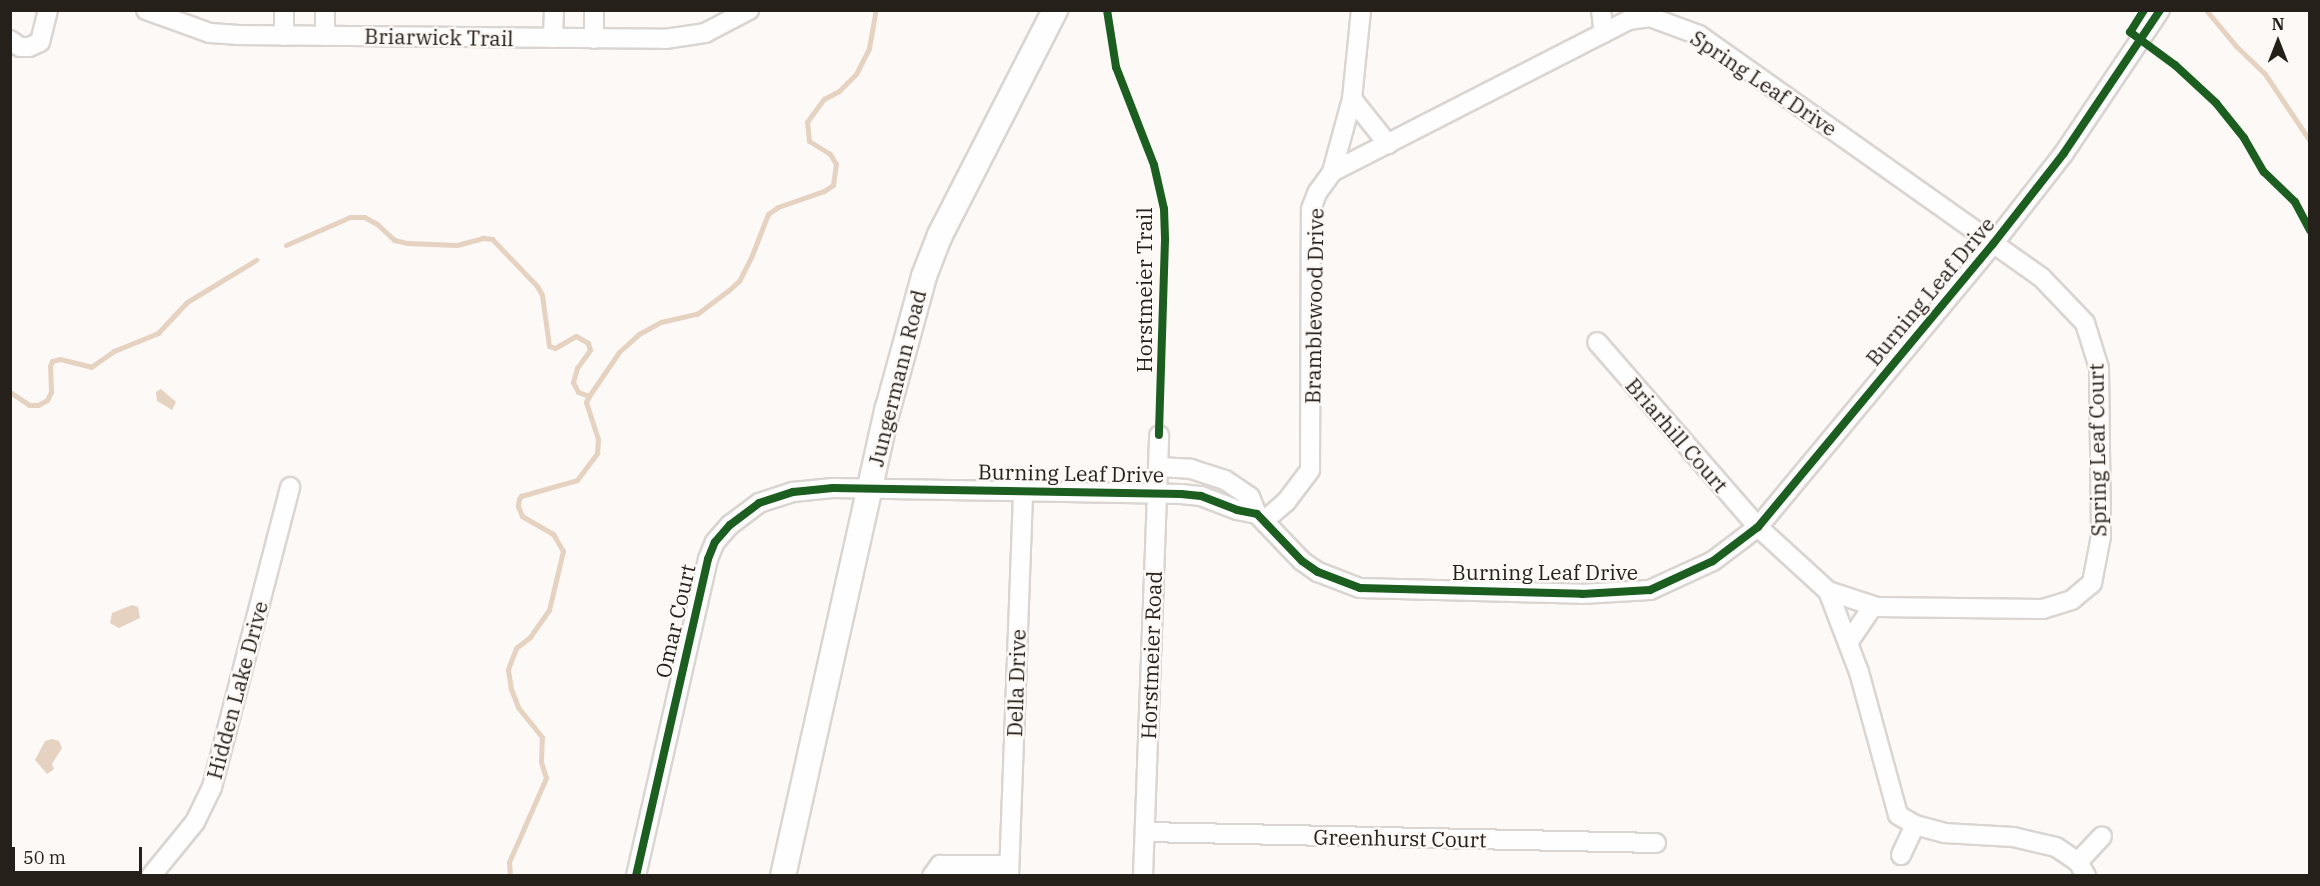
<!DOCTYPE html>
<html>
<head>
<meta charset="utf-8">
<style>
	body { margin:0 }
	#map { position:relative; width:2320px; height:886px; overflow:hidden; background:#fcf9f7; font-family:"IBM Plex Serif",serif }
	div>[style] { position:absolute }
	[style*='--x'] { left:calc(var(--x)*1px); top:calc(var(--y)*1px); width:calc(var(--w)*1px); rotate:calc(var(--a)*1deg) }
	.water>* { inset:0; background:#e6d2c1 }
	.stream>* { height:5px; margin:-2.5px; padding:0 2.5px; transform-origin:2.5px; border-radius:2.5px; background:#e6d2c1 }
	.roads { filter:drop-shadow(2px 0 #dad5d1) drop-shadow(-2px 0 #dad5d1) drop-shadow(0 2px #dad5d1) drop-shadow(0 -2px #dad5d1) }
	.minor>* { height:18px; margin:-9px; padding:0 9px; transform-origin:9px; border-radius:9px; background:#fffefe }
	.major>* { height:24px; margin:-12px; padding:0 12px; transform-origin:12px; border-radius:12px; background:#fffefe }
	.cycleway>* { height:8px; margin:-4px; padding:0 4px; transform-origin:4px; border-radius:4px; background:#1b5e20 }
	span { translate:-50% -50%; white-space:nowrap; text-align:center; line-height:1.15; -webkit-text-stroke:5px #fdf9f6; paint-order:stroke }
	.street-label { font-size:21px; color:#26201a }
	.frame { position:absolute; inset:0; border:12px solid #26201a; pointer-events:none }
	.north { position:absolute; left:2248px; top:12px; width:60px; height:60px; -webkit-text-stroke:4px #fdf9f6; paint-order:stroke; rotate:0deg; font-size:16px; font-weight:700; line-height:24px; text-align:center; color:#26201a }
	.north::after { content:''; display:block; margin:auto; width:21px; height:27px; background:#26201a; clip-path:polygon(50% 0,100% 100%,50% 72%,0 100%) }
	.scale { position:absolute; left:12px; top:847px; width:130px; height:27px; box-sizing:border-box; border:3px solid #26201a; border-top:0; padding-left:8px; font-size:18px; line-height:21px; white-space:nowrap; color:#26201a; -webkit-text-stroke:4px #fdf9f6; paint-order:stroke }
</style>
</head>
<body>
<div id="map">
	<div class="water">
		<div style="clip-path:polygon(161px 389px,176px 402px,172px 410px,157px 401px,156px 392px)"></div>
		<div style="clip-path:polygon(132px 605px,138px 607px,140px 618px,119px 628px,110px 623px,112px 613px)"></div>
		<div style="clip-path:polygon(52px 739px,59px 741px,62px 748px,52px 764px,54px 769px,47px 774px,35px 760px,45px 741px)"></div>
	</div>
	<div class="stream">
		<div style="--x:2206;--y:10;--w:47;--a:50.2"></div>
		<div style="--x:2236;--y:46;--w:40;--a:44"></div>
		<div style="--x:2265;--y:74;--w:81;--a:56.1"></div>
		<div style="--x:286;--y:245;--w:70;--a:-23.6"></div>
		<div style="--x:350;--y:217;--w:14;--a:0"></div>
		<div style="--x:364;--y:217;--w:15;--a:28"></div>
		<div style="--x:377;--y:224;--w:23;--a:43"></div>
		<div style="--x:394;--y:240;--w:13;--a:13"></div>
		<div style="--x:407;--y:243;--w:50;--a:2.3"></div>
		<div style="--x:457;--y:245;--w:28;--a:-15"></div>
		<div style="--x:484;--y:238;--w:8;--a:7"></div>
		<div style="--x:492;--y:239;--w:65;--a:46.2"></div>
		<div style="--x:537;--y:286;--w:10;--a:61"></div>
		<div style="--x:542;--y:295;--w:51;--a:82.2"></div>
		<div style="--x:549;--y:346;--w:6;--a:18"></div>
		<div style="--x:555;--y:348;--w:24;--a:-30"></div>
		<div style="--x:576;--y:336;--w:14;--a:30"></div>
		<div style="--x:588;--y:343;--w:7;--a:74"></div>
		<div style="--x:590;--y:350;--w:22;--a:126"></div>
		<div style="--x:577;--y:368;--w:15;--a:106"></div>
		<div style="--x:573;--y:382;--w:11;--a:63"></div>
		<div style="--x:578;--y:392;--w:12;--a:20"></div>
		<div style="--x:589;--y:396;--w:53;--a:-55.7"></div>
		<div style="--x:619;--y:352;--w:27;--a:-42"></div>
		<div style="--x:639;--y:334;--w:25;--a:-29"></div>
		<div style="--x:661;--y:322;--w:37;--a:-13"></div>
		<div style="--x:697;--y:314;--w:41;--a:-37.1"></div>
		<div style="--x:730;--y:289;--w:12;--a:-42"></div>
		<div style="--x:739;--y:281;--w:29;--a:-63"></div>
		<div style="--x:752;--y:255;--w:44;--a:-68.7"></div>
		<div style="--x:768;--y:214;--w:12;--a:-35"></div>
		<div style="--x:778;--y:207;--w:49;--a:-19.2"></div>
		<div style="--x:824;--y:191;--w:11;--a:-34"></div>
		<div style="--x:833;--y:185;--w:21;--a:-82"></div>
		<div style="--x:836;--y:164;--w:12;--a:-121"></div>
		<div style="--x:830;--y:154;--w:25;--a:-148"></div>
		<div style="--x:809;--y:141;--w:19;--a:-96"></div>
		<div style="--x:807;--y:122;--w:29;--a:-54"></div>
		<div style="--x:824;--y:99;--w:17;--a:-28"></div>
		<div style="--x:839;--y:91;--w:24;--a:-45"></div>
		<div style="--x:856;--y:74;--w:29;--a:-63"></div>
		<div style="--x:869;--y:48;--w:39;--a:-80"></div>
		<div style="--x:10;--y:392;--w:23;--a:34"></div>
		<div style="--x:29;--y:405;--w:9;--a:0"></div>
		<div style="--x:38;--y:405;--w:10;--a:-29"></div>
		<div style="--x:47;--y:400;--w:9;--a:-63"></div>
		<div style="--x:51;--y:392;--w:26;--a:-92"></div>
		<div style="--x:50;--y:366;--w:5;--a:-68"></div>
		<div style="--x:52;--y:361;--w:8;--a:-14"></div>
		<div style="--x:60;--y:359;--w:32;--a:14"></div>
		<div style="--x:91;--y:367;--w:28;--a:-35"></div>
		<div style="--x:114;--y:351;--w:48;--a:-22.2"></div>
		<div style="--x:158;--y:333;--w:42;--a:-46.9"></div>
		<div style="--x:187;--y:302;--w:81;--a:-31.3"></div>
		<div style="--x:510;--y:876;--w:14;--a:-94"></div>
		<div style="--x:509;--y:862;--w:92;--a:-66.2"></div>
		<div style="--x:546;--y:778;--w:17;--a:-107"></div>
		<div style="--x:541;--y:762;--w:25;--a:-88"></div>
		<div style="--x:542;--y:737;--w:38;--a:-129"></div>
		<div style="--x:518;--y:707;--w:19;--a:-111"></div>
		<div style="--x:511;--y:689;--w:20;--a:-99"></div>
		<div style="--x:508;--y:669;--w:22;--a:-69"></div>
		<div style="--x:516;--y:648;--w:18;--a:-38"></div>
		<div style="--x:530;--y:637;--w:33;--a:-55"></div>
		<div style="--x:549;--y:610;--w:61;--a:-76.7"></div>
		<div style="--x:563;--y:551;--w:20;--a:-120"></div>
		<div style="--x:553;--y:534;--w:36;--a:-150"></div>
		<div style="--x:522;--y:516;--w:11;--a:-112"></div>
		<div style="--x:518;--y:506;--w:7;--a:-82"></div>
		<div style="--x:519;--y:499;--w:4;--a:-56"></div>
		<div style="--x:521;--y:496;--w:58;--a:-15.9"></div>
		<div style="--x:577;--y:480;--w:34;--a:-53"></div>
		<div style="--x:597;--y:453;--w:14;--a:-86"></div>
		<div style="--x:598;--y:439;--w:39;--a:-108"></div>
		<div style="--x:586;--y:402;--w:7;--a:-63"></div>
	</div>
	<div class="roads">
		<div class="minor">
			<div style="--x:146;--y:10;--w:68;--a:19.8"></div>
			<div style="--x:210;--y:33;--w:26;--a:4"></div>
			<div style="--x:236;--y:35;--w:429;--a:0.5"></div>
			<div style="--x:665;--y:39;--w:40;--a:-8.5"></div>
			<div style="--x:705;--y:33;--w:50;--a:-27.6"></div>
			<div style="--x:325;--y:10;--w:26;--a:90"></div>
			<div style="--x:1601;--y:10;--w:23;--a:83"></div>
			<div style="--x:284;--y:36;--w:26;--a:-90"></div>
			<div style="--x:553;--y:38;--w:28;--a:-88"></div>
			<div style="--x:594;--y:39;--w:29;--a:-90"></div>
			<div style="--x:10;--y:40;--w:12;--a:35"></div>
			<div style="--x:20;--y:47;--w:9;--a:0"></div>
			<div style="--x:29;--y:47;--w:12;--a:-24"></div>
			<div style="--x:40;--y:42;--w:33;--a:-76"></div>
			<div style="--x:1352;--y:99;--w:58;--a:51.3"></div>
			<div style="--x:1332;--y:172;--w:334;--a:-27.1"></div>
			<div style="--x:1629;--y:20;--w:21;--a:-8"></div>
			<div style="--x:1650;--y:17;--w:52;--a:20.2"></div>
			<div style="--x:1699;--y:35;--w:420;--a:35.3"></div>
			<div style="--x:2042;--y:278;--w:62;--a:46.3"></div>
			<div style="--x:2085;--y:323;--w:47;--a:72.7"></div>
			<div style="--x:2099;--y:368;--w:168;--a:89.3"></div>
			<div style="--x:2101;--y:536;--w:48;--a:100.8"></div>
			<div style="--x:2092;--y:583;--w:26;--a:140"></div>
			<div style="--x:2072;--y:600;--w:31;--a:163"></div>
			<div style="--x:2042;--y:609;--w:165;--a:-179.3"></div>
			<div style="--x:1877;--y:607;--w:52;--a:-161.9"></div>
			<div style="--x:1828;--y:591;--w:95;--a:-137.6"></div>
			<div style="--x:1758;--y:527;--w:245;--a:-131"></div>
			<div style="--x:1158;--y:467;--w:33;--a:3"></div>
			<div style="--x:1191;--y:469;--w:36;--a:18"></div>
			<div style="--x:1225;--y:480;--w:30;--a:34"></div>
			<div style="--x:1250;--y:497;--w:18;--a:68"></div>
			<div style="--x:1265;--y:520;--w:28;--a:-41"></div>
			<div style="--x:1286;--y:502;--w:40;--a:-53"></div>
			<div style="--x:1310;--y:470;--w:261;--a:-89.8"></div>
			<div style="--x:1311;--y:209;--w:17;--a:-69"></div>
			<div style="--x:1317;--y:193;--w:26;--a:-54"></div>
			<div style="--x:1332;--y:172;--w:76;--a:-74.7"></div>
			<div style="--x:1352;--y:99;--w:89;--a:-84.2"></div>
			<div style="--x:1828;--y:591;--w:87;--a:69.1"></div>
			<div style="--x:1859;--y:672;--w:148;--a:74.7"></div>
			<div style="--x:1898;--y:815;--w:20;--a:30"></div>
			<div style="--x:1915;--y:825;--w:30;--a:15"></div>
			<div style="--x:1944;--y:833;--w:69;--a:3.3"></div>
			<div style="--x:2013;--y:837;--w:44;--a:13.1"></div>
			<div style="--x:2056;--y:847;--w:27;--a:34"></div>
			<div style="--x:2078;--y:862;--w:16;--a:60"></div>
			<div style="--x:1848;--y:643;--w:45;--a:-56"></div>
			<div style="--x:1145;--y:832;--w:511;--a:1.23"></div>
			<div style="--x:1901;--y:855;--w:33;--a:-65"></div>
			<div style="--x:2078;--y:862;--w:35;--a:-47"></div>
			<div style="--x:151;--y:876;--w:70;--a:-50.8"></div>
			<div style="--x:195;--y:822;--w:39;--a:-64"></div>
			<div style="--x:212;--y:787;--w:310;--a:-75.4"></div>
			<div style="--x:636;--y:876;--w:325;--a:-77.2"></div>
			<div style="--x:708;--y:559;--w:18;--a:-68"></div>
			<div style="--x:715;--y:542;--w:23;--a:-49"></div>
			<div style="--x:730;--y:525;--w:36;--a:-37"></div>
			<div style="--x:759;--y:503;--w:36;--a:-18"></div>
			<div style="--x:793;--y:492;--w:40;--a:-5.7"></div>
			<div style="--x:833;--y:488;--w:348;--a:1"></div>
			<div style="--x:1181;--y:494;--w:20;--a:6"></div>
			<div style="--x:1201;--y:496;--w:39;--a:21"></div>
			<div style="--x:1237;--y:510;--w:20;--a:11"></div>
			<div style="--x:1257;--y:514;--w:65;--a:46.2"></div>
			<div style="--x:1302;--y:561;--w:19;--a:35"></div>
			<div style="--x:1318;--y:572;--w:45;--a:20.9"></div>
			<div style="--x:1360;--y:588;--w:222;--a:1.5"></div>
			<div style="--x:1582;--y:594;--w:68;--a:-3.4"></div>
			<div style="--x:1650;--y:590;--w:69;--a:-24.7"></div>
			<div style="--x:1713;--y:561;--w:56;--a:-37.1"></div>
			<div style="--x:1758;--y:527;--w:368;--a:-50.3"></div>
			<div style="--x:1993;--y:244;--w:115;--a:-52"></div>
			<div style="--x:2064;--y:153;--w:172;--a:-56.1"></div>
			<div style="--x:932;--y:876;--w:14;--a:-54"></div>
			<div style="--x:940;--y:865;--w:69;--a:0"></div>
			<div style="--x:1009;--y:876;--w:386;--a:-87.9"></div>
			<div style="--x:1143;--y:876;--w:441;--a:-87.9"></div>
		</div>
		<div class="major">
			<div style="--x:783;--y:876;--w:480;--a:-77.4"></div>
			<div style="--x:888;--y:408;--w:137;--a:-74.7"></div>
			<div style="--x:924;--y:276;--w:44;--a:-68.7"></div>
			<div style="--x:940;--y:235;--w:253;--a:-62.9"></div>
		</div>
	</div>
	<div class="cycleway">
		<div style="--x:1107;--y:10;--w:58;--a:81"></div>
		<div style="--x:1116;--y:67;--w:105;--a:68.8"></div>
		<div style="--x:1154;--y:165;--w:45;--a:77.2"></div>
		<div style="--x:1164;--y:209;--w:31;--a:88"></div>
		<div style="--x:1165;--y:240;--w:195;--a:91.8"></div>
		<div style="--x:2144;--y:10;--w:26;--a:122"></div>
		<div style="--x:2130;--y:32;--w:56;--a:36.3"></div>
		<div style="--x:2175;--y:65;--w:56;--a:42.8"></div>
		<div style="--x:2216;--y:103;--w:45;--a:51.3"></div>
		<div style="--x:2244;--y:138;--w:39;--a:60"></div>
		<div style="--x:2264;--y:172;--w:43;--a:44.1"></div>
		<div style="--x:2295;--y:202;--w:32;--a:62"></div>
		<div style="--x:636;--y:876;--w:325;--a:-77.2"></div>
		<div style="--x:708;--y:559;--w:18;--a:-68"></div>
		<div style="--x:715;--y:542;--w:23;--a:-49"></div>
		<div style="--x:730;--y:525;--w:36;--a:-37"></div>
		<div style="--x:759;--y:503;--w:36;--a:-18"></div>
		<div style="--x:793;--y:492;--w:40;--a:-5.7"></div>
		<div style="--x:833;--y:488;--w:348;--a:1"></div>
		<div style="--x:1181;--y:494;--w:20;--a:6"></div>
		<div style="--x:1201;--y:496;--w:39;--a:21"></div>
		<div style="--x:1237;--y:510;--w:20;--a:11"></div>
		<div style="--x:1257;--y:514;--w:65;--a:46.2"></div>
		<div style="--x:1302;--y:561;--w:19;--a:35"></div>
		<div style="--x:1318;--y:572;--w:45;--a:20.9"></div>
		<div style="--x:1360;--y:588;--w:222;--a:1.5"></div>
		<div style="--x:1582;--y:594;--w:68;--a:-3.4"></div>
		<div style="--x:1650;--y:590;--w:69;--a:-24.7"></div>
		<div style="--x:1713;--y:561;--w:56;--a:-37.1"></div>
		<div style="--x:1758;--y:527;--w:368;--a:-50.3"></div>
		<div style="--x:1993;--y:244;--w:115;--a:-52"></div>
		<div style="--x:2064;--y:153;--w:172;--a:-56.1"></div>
	</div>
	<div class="street-label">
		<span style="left:439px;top:37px;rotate:1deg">Briarwick Trail</span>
		<span style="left:1764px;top:83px;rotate:34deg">Spring Leaf Drive</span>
		<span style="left:1144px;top:290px;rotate:-90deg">Horstmeier Trail</span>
		<span style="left:1930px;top:291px;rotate:-50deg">Burning Leaf Drive</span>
		<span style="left:1314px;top:306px;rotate:-89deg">Bramblewood Drive</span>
		<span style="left:897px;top:378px;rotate:-76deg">Jungermann Road</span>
		<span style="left:1677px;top:435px;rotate:49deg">Briarhill Court</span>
		<span style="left:2097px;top:450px;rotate:-91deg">Spring Leaf Court</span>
		<span style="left:1071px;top:473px;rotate:1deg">Burning Leaf Drive</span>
		<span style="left:1545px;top:572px">Burning Leaf Drive</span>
		<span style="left:675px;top:621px;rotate:-77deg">Omar Court</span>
		<span style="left:1151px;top:655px;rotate:-88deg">Horstmeier Road</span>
		<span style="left:1016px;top:683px;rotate:-88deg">Della Drive</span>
		<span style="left:237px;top:690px;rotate:-75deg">Hidden Lake Drive</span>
		<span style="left:1400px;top:838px;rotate:1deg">Greenhurst Court</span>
	</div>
	<div class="frame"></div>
	<div class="north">N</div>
	<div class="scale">50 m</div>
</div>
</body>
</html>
